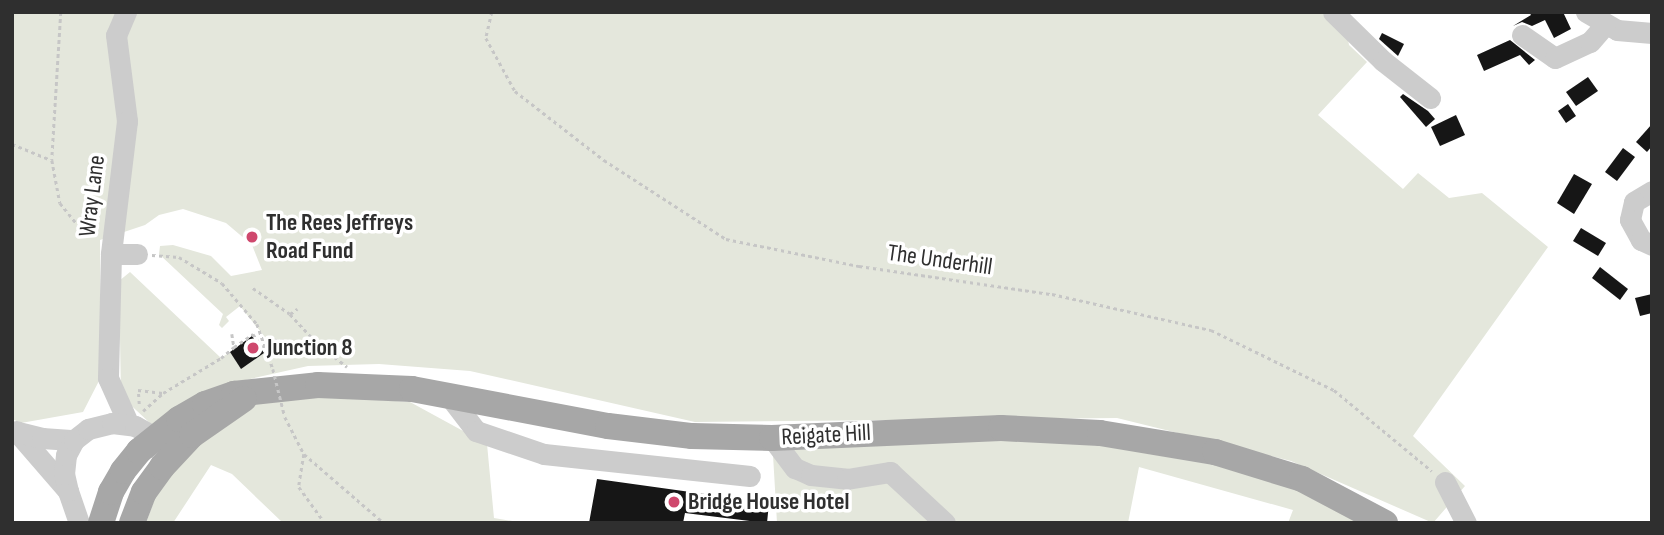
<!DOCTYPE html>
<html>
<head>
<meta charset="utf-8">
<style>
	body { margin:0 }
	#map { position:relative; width:1664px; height:535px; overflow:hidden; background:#fff; font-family:"Sofia Sans Condensed",sans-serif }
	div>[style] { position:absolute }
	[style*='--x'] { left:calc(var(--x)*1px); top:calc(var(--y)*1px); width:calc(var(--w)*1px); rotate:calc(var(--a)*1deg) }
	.green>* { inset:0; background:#e4e7dc }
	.building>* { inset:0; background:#161616 }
	.path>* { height:2.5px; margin-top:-1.25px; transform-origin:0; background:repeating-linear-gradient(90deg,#c6c6c6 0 3.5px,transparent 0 7px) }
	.minor>* { height:21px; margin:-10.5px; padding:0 10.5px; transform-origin:10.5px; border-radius:10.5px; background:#ccc }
	.major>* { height:26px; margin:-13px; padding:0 13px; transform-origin:13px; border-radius:13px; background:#a7a7a7 }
	.path-bridge>* { height:2.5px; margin-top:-1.25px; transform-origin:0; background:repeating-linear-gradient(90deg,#c6c6c6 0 3.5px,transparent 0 7px) }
	.dots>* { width:19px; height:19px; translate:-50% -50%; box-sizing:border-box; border:4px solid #fff; border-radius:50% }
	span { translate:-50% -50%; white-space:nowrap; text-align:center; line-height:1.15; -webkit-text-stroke:7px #fff; paint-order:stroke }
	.street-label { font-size:24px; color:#2f2f2f }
	.poi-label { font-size:24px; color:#2f2f2f; font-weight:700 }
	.left { translate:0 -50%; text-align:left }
	.frame { position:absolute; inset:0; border:14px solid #2f2f2f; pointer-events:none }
</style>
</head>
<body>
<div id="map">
	<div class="green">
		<div style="clip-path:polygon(12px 12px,1327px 12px,1347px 34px,1349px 45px,1367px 62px,1318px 115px,1403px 189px,1418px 173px,1449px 198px,1482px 193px,1548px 247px,1413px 436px,1465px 486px,1433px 523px,1291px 461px,1117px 418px,695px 422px,470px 371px,379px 364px,308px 366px,241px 381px,152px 425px,121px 396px,119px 281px,130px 272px,221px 358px,230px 352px,242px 368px,273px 347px,240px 306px,226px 317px,229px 321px,222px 328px,219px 325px,223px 314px,159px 254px,160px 246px,173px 245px,211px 256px,231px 276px,262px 270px,252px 245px,226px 223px,183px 209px,159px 215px,145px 225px,100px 240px,101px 377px,83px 412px,21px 423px,12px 419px)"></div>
		<div style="clip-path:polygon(254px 392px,410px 402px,487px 444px,494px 518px,524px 523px,283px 523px,232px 474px,211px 465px,173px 523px,146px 523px,156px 495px,181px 461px)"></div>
		<div style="clip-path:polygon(898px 432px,1215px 452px,1374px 523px,1288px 523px,1293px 510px,1139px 467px,1128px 523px,777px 523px,772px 438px)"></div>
	</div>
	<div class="building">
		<div style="clip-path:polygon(1529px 12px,1563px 12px,1571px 29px,1554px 38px,1545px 20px,1532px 26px,1522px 22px,1513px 26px,1531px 15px)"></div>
		<div style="clip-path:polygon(1382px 33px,1404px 44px,1398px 56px,1379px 39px)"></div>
		<div style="clip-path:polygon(1510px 40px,1535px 60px,1529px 65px,1520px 55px,1484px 71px,1477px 55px)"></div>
		<div style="clip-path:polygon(1588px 77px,1598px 91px,1576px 106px,1566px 92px)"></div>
		<div style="clip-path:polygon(1403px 94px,1428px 111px,1435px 119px,1426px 127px,1400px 97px)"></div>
		<div style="clip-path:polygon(1568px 104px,1576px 116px,1566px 123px,1558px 111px)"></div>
		<div style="clip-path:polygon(1456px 115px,1465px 135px,1440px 146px,1431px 127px)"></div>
		<div style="clip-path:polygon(1652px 124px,1652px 146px,1647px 152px,1636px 142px)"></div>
		<div style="clip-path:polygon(1623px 148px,1635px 157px,1617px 181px,1605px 172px)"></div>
		<div style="clip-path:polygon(1574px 174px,1592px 184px,1574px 214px,1557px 203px)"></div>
		<div style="clip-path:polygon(1581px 228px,1606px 243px,1598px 256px,1573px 241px)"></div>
		<div style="clip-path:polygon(1600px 267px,1628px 289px,1620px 300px,1592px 278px)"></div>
		<div style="clip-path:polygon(1652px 294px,1652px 313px,1640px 316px,1635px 298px)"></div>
		<div style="clip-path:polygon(252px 336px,264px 353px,241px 369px,230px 352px)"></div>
		<div style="clip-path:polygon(597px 479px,769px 503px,767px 523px,685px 513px,683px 523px,589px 523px)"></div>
	</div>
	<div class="path">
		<div style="--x:61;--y:12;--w:148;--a:93.5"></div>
		<div style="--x:52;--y:160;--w:44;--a:79.5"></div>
		<div style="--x:60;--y:203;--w:32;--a:51"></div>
		<div style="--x:80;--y:228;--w:18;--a:-3"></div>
		<div style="--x:492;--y:12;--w:27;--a:103"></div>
		<div style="--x:486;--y:38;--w:60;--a:61.3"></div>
		<div style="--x:515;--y:91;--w:113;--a:37.8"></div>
		<div style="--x:604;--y:160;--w:145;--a:32.9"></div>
		<div style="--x:726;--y:239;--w:136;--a:11.5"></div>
		<div style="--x:859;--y:266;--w:195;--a:8.3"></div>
		<div style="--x:1052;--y:294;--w:163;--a:12.8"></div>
		<div style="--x:1211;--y:330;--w:137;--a:26"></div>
		<div style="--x:1334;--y:390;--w:127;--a:39.6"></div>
		<div style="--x:12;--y:144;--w:42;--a:22.3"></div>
		<div style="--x:152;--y:255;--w:27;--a:4"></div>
		<div style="--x:179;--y:257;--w:50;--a:31.2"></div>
		<div style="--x:222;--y:283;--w:54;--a:49.5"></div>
		<div style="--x:257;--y:324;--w:48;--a:70.4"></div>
		<div style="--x:253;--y:288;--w:45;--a:35.1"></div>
		<div style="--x:290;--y:314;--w:41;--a:47"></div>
		<div style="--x:318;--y:344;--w:37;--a:38"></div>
		<div style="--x:290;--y:314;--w:9;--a:-36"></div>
		<div style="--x:232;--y:334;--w:13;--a:81"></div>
		<div style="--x:234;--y:347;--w:23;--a:-34"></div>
		<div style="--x:253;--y:334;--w:16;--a:55"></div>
		<div style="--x:262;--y:347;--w:5;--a:0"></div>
		<div style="--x:266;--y:339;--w:52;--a:5.5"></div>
		<div style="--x:139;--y:404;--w:14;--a:-94"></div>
		<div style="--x:138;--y:390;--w:25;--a:7"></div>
		<div style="--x:143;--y:411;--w:27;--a:-42"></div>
		<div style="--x:163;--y:393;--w:68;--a:-31.1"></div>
		<div style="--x:221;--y:358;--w:17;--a:-40"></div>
		<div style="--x:285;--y:417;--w:42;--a:62.8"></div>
		<div style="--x:304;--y:454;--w:106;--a:40.8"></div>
		<div style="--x:304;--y:454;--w:33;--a:99"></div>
		<div style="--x:299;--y:487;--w:44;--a:54.2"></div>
	</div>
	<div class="minor">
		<div style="--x:126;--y:12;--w:25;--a:113"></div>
		<div style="--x:116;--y:35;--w:87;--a:82.7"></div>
		<div style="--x:127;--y:121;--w:134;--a:96.9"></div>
		<div style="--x:111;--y:254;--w:124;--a:91.4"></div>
		<div style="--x:108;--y:378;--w:51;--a:65.9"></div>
		<div style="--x:1333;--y:12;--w:70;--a:44.4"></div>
		<div style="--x:1383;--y:61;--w:60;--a:38.2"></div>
		<div style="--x:1586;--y:12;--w:36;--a:30"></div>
		<div style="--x:1617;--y:30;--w:35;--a:5"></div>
		<div style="--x:1522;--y:35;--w:40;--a:34.9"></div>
		<div style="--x:1555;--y:58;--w:38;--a:-25"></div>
		<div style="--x:1590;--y:42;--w:23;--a:-49"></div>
		<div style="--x:1652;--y:191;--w:21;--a:149"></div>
		<div style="--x:1634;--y:202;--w:18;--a:103"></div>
		<div style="--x:1630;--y:220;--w:23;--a:61"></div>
		<div style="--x:1641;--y:240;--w:12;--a:24"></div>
		<div style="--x:111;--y:254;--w:26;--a:0"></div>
		<div style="--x:450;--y:397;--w:43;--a:52.6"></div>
		<div style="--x:476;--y:431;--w:72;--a:18.7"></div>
		<div style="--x:544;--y:454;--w:207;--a:6.1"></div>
		<div style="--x:16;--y:431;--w:79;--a:49.1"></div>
		<div style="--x:68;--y:491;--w:34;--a:71"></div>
		<div style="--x:18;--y:432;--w:25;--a:14"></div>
		<div style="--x:42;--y:438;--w:32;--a:4"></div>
		<div style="--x:772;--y:438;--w:38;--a:53"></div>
		<div style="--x:795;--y:468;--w:17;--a:24"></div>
		<div style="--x:811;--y:475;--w:36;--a:6"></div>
		<div style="--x:847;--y:479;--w:44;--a:-9.2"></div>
		<div style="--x:890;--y:472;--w:75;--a:42.8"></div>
		<div style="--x:1445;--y:482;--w:46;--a:62.9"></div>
		<div style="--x:68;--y:491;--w:17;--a:-103"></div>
		<div style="--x:64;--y:474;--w:19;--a:-84"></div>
		<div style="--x:66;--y:455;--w:17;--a:-62"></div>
		<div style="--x:74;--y:440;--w:18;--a:-38"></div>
		<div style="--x:88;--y:429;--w:25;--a:-14"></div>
		<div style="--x:112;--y:423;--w:23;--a:7"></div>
		<div style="--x:135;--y:426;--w:23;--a:29"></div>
		<div style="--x:155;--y:437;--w:16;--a:72"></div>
	</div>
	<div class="major">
		<div style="--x:101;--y:523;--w:33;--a:-72"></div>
		<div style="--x:111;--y:492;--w:24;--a:-60"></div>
		<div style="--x:123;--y:471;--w:26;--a:-51"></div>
		<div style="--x:139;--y:451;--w:51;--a:-38.7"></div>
		<div style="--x:179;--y:419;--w:30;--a:-30"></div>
		<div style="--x:205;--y:404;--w:31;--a:-19"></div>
		<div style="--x:234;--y:394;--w:84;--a:-6.1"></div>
		<div style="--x:318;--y:385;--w:94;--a:2.4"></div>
		<div style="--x:412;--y:389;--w:199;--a:10.7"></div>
		<div style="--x:608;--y:426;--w:85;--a:6.8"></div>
		<div style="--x:692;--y:436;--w:80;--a:1.4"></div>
		<div style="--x:772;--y:438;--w:229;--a:-2.5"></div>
		<div style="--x:1001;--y:428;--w:99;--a:2.9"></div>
		<div style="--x:1100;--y:433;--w:117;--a:9.4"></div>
		<div style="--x:1215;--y:452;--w:91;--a:17.2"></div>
		<div style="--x:1302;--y:479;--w:94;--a:27.9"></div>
		<div style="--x:132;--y:523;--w:33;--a:-69"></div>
		<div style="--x:144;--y:492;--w:31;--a:-54"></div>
		<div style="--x:162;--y:467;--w:44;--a:-46.8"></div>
		<div style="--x:192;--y:435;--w:63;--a:-34.7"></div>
	</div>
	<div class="path-bridge">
		<div style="--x:273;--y:369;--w:49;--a:76"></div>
	</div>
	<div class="dots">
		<div style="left:252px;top:237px;background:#cf486d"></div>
		<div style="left:253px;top:348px;background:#cf486d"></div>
		<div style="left:674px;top:502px;background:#cf486d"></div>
	</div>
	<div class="street-label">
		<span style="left:92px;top:196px;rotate:-83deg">Wray Lane</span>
		<span style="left:940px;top:260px;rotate:8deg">The Underhill</span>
		<span style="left:826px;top:435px;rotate:-3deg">Reigate Hill</span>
	</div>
	<div class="poi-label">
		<span class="left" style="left:266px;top:237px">The Rees Jeffreys<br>Road Fund</span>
		<span class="left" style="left:267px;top:348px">Junction 8</span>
		<span class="left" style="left:688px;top:502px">Bridge House Hotel</span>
	</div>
	<div class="frame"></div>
</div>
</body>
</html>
